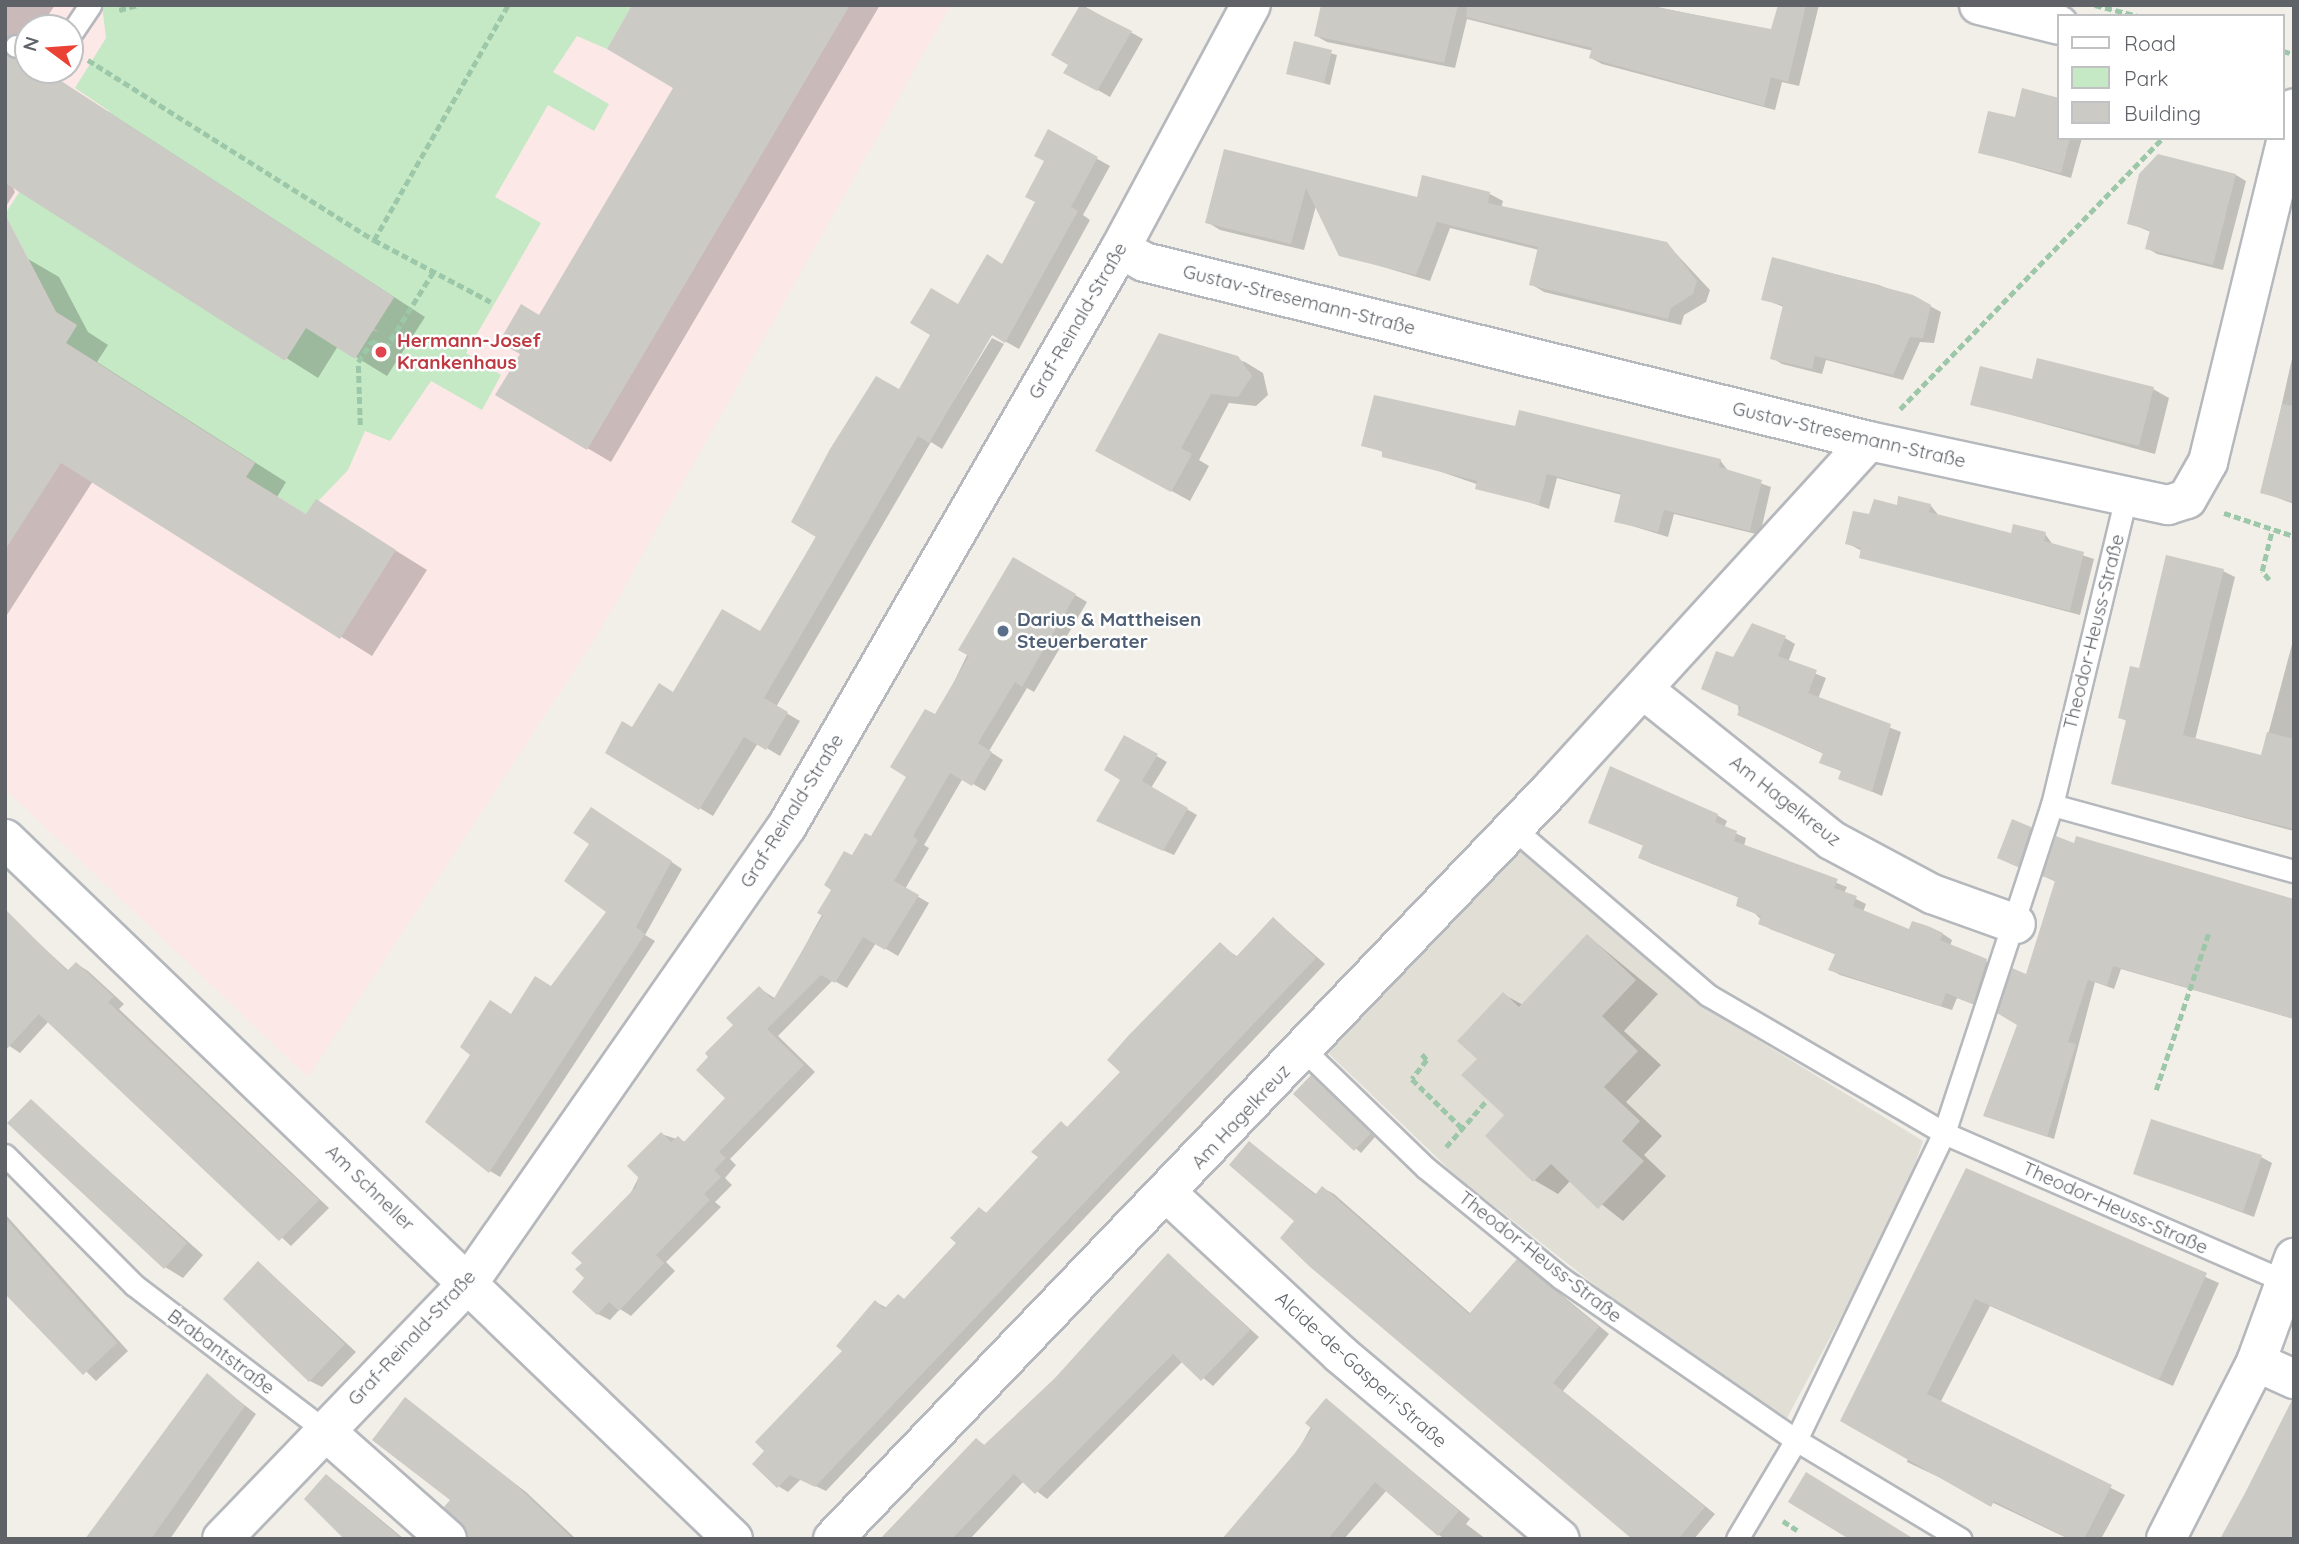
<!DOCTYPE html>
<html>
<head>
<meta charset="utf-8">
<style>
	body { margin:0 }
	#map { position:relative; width:2299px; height:1544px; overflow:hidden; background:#f1efe8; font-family:Quicksand,sans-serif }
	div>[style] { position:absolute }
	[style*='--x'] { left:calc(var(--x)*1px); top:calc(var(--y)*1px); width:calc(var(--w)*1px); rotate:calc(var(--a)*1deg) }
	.education>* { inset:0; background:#e1ded6 }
	.medical>* { inset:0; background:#fce8e6 }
	.green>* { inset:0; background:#c5e8c5 }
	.shadow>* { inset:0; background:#0003 }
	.building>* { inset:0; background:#cccac5 }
	.path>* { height:4.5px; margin-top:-2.25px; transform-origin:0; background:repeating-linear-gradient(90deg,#9cc7a9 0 7px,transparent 0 10.5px) }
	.roads { filter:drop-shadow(2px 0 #b5b8bc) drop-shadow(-2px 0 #b5b8bc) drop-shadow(0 2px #b5b8bc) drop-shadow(0 -2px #b5b8bc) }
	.service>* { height:21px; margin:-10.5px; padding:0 10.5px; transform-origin:10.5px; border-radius:10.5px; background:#fff }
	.minor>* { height:38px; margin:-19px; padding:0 19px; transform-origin:19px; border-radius:19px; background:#fff }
	.dots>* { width:19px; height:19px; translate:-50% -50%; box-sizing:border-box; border:4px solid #fff; border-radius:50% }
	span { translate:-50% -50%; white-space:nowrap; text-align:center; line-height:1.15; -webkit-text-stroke:5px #fff; paint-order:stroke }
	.street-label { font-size:19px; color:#5f6368 }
	.health-label { font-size:19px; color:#be3a42; font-weight:700 }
	.left { translate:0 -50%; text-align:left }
	.service-label { font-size:19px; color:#4e5e75; font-weight:700 }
	.frame { position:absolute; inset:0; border:7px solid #5f6368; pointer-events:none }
	.legend { position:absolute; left:2057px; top:14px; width:228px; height:126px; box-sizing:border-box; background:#fff; border:2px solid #bfc1c3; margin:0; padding:9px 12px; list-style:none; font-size:21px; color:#5f6368 }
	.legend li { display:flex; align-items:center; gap:14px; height:35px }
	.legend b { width:35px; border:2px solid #bfc1c3 }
	.north { position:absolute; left:14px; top:14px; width:70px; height:70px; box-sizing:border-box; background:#fff; border:2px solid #bfc1c3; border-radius:50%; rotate:286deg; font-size:19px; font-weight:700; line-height:28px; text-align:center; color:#5f6368 }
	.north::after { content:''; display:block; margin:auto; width:24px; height:32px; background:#ea4335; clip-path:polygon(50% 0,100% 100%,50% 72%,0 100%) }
</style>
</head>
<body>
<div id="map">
	<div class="education">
		<div style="clip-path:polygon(1514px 844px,1696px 1002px,1923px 1141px,1900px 1207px,1787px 1418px,1610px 1297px,1455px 1175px,1323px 1048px)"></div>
	</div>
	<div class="medical">
		<div style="clip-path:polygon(evenodd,5px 5px,951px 5px,598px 634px,308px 1077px,5px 789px,5px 5px,28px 28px,70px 28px,70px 70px,28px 70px,28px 28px)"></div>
	</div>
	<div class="green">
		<div style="clip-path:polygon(102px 5px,632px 5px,607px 49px,577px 36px,553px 72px,609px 104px,594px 131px,548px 105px,495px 197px,541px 223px,466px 353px,501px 375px,482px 410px,431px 381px,390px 441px,365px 431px,348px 470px,306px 514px,246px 477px,255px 463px,66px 343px,77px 325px,56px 312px,5px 214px,22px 188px,285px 361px,309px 322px,355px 359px,367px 329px,379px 332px,374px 329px,394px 298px,96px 131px,109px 111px,75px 88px,106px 38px)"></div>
	</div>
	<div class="shadow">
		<div style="clip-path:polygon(5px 5px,55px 5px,40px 28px,28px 28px,23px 56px,28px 70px,59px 80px,425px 317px,387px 376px,338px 346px,318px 378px,11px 184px,15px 192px,5px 208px)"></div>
		<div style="clip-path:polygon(634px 5px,880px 5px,611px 462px,497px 395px,676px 88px)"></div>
		<div style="clip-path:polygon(1082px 5px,1143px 39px,1110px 97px,1066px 72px,1071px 64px,1054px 54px)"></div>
		<div style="clip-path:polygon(1323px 5px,1648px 5px,1772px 31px,1779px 5px,1819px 5px,1799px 86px,1782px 82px,1775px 110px,1602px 64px,1591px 58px,1593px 51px,1467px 19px,1455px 68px,1327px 42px,1316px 36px)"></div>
		<div style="clip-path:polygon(1295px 43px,1337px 55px,1330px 85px,1288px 73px)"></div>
		<div style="clip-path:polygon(2024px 90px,2059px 100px,2059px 138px,2082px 138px,2071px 178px,1980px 152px,2016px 119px)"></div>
		<div style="clip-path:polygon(1049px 132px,1110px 166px,1083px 215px,1090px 220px,1019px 349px,994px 335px,998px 329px,989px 336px,926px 445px,992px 338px,1004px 344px,942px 449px,931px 442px,776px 707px,800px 721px,780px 756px,758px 743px,713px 816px,607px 752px,761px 633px,899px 391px,959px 306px,1003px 266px,1037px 201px)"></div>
		<div style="clip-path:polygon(1225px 151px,1418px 199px,1490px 194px,1503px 201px,1501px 208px,1667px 244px,1710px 290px,1706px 302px,1684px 315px,1681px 325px,1544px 292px,1531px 284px,1539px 250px,1450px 228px,1430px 281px,1340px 254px,1316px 206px,1304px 250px,1220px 230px,1207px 222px)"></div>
		<div style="clip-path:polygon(2236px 175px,2246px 181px,2223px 270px,2157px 254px,2147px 248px,2151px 232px,2129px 223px)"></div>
		<div style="clip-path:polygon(28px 259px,59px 277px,88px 332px,108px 345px,97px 362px,286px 482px,277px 497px,307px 516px,316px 501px,427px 570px,372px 656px,93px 481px,5px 618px,5px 295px)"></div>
		<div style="clip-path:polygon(1773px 259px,1879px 285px,1930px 306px,1941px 312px,1934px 343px,1920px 342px,1903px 380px,1826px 360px,1822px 374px,1782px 364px,1772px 358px,1784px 307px,1763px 299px)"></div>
		<div style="clip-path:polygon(1160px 335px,1245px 362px,1263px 373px,1268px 395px,1256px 406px,1229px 403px,1199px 460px,1209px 466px,1190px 501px,1115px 460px)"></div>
		<div style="clip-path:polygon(2294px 350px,2294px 504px,2262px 492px)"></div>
		<div style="clip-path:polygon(2033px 381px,2153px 389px,2169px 398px,2155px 454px,1972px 404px)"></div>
		<div style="clip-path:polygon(1516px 428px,1720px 460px,1729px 472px,1771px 487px,1760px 535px,1674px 514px,1668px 537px,1616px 521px,1622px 495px,1557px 478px,1549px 509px,1363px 445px)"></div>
		<div style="clip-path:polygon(1900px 498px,1931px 506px,1940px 517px,2012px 535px,2045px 534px,2054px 546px,2094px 559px,2080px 615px,1861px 557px,1862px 551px,1847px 543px,1871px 517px,1898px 507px)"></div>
		<div style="clip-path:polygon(1014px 559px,1087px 602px,1034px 692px,1027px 688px,989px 751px,1003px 760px,985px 791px,963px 778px,924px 845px,929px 848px,905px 889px,929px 903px,898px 956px,876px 943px,847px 988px,833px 980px,778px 1036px,815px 1072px,730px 1159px,736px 1165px,725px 1178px,732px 1185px,715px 1202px,721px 1207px,666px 1262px,675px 1271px,631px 1316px,620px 1309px,610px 1320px,598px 1314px,587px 1278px,661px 1134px,686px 1142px,727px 1098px,735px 1025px,759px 988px,776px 999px,853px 858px,872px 839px,908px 776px)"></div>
		<div style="clip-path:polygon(2223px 571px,2235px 577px,2195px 740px,2262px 757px,2294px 637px,2294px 831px,2113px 783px,2128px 722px,2120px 717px,2140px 670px)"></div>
		<div style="clip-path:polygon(1785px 638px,1795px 644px,1788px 662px,1826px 678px,1818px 699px,1901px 732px,1882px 796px,1841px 778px,1843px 772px,1821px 762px,1824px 754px,1739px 715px,1734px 660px)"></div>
		<div style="clip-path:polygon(1124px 737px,1167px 762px,1151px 788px,1197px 815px,1174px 855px,1108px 826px,1122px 779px)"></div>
		<div style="clip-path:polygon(602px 815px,682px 869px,645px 935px,655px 941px,500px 1177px,490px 1171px,512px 1015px,552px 988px,609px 911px,591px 844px)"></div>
		<div style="clip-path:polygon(1717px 815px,1727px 821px,1724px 828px,1746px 838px,1744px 846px,1847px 887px,1844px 893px,1866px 904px,1863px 912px,1910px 931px,1913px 923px,1943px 934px,1952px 940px,1950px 946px,1997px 966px,1983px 1008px,1957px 998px,1952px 1010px,1840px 975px,1831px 970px,1837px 955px,1770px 929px,1740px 898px,1650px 863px,1640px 857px,1644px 846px,1590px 823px)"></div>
		<div style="clip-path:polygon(2030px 828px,2040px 834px,2028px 871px,2009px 863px)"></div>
		<div style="clip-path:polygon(2057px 838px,2294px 1019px,2121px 969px,2114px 989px,2095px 982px,2054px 1139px,1985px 1115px,2019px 1025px,2027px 976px,2056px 882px,2044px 876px)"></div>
		<div style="clip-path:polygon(5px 912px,70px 972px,77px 964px,88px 971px,124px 1004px,119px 1009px,329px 1208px,291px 1246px,49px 1021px,20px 1053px,5px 1043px)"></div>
		<div style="clip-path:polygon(1274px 919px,1325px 964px,826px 1491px,801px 1479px,788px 1492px,778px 1486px,876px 1302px,887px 1308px,905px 1300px,958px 1243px,980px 1209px,988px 1214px,1040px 1157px,1061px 1123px,1069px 1128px,1123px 1072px,1220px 945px,1238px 957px)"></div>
		<div style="clip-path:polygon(1588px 936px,1658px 994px,1624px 1031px,1661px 1065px,1626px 1102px,1662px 1136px,1644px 1155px,1666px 1176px,1623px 1221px,1571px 1180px,1558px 1194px,1534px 1180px,1479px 1059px,1503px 994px,1523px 1005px)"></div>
		<div style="clip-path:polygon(1311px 1077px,1375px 1137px,1361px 1153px,1295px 1094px)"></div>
		<div style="clip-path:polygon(31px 1101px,203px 1255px,183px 1278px,165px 1267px)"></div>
		<div style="clip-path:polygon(1250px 1143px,1317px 1195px,1323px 1188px,1334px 1194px,1471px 1314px,1517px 1261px,1529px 1268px,1609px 1334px,1563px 1391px,1715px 1514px,1694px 1539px,1639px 1539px,1297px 1221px)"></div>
		<div style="clip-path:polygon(2261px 1157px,2272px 1163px,2254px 1217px,2135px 1173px)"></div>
		<div style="clip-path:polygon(1967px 1171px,2219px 1283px,2173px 1386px,1990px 1306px,1940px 1403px,2125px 1495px,2101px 1539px,2069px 1539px,1907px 1462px)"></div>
		<div style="clip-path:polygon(5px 1214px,128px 1351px,96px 1381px,5px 1291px)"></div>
		<div style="clip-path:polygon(1169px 1255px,1259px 1337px,1213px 1386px,1183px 1361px,1047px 1499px,1024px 1481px,970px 1539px,883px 1539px,976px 1440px,986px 1446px,1056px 1379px)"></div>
		<div style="clip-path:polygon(259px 1263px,356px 1352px,322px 1387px,310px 1381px)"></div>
		<div style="clip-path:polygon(207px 1376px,256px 1414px,170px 1539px,87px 1539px)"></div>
		<div style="clip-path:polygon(406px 1400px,526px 1492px,576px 1539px,468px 1539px)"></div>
		<div style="clip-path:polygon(1326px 1400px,1470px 1519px,1466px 1524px,1486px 1539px,1444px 1539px,1387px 1490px,1344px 1539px,1223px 1539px,1296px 1454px)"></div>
		<div style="clip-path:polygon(2277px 1433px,2294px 1442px,2294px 1539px)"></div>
		<div style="clip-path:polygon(326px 1477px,338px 1484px,404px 1539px,347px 1539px)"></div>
	</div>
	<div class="building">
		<div style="clip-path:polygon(632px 5px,850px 5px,587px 450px,495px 395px,520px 354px,499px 342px,521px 304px,539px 315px,673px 88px,607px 49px)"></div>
		<div style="clip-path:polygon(1080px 5px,1132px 31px,1097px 91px,1063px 73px,1068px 65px,1051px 55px)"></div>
		<div style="clip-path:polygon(1321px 5px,1458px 5px,1444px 63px,1314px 36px)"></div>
		<div style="clip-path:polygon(1467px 5px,1644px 5px,1771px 29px,1778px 5px,1806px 5px,1788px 82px,1771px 77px,1764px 106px,1589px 58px,1592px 48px,1466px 17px)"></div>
		<div style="clip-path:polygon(1294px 41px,1332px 50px,1324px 83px,1286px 74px)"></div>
		<div style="clip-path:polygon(5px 53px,28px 60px,28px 70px,44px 70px,394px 297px,355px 359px,306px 328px,285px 361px,5px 183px)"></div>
		<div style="clip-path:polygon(2022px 88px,2059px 98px,2059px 138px,2070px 138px,2061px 173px,1978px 153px,1988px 111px,2015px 117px)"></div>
		<div style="clip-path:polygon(1048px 129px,1098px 157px,1071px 207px,1078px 211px,1005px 343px,992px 335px,929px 443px,918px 436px,764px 698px,788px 712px,766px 750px,744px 737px,699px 810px,605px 753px,622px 721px,632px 727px,659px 683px,673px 692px,722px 609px,760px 631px,816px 537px,791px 522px,830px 449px,876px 376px,899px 389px,930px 335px,910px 323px,931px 288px,958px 304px,987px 254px,1002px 264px,1035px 202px,1025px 197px,1044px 161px,1034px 156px)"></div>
		<div style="clip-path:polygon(1224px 149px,1417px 197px,1422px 175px,1490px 192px,1488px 203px,1667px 242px,1697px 281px,1693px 294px,1671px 308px,1668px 319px,1529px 285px,1538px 247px,1437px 222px,1416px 275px,1339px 256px,1306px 188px,1291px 244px,1205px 223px)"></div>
		<div style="clip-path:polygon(2158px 154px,2236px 174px,2213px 265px,2145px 249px,2150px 230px,2127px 224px,2139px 174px)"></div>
		<div style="clip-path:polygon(5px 214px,56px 312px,77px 325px,66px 343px,255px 463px,246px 477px,306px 514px,316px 499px,396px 550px,340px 639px,61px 463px,5px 550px)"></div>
		<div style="clip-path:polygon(1772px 257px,1913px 295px,1931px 305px,1923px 338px,1910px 337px,1893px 375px,1815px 356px,1812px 369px,1770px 359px,1783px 305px,1761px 300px)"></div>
		<div style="clip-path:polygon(1159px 333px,1238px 356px,1252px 376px,1238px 397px,1211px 394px,1181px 448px,1192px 454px,1171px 492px,1095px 451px)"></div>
		<div style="clip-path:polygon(2037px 358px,2154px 387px,2139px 446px,1970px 405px,1980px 366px,2032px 379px)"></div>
		<div style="clip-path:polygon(1374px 395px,1515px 426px,1519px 410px,1721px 459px,1719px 467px,1762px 480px,1750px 531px,1664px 510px,1658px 532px,1614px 522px,1621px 493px,1547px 474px,1539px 505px,1475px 489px,1477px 481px,1382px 457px,1382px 451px,1361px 446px)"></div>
		<div style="clip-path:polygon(2282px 404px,2294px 406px,2294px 502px,2260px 493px)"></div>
		<div style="clip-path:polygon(1898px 496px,1931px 504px,1929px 512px,2011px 533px,2013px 524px,2046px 532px,2044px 541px,2084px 552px,2070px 611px,1859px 558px,1861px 548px,1845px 544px,1853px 511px,1869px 514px,1874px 499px,1897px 505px)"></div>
		<div style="clip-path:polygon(2166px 555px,2224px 569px,2183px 735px,2261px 755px,2267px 732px,2294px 739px,2294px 829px,2111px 784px,2126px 720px,2118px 718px,2130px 666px,2139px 668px)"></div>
		<div style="clip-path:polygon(1013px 557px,1076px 594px,1022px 687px,1015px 682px,978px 743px,992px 752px,972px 786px,950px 773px,913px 836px,918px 840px,894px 881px,919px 895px,885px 950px,863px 937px,835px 983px,821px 975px,767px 1029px,804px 1065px,719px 1152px,726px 1158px,714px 1170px,721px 1177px,704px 1194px,710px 1200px,656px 1255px,664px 1263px,619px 1311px,609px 1302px,597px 1315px,572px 1292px,584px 1278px,575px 1269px,582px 1263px,571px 1253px,636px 1187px,638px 1177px,627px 1166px,661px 1132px,671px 1142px,678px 1136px,684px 1142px,725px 1098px,696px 1070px,708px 1057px,705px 1053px,733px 1025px,726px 1018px,759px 986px,773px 1000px,823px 916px,817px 913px,831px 890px,824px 885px,844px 851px,852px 855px,865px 833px,871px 836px,906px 777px,890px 767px,925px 709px,935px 714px,969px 656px,958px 650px)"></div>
		<div style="clip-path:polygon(1752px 623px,1786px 636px,1778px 656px,1817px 670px,1808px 693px,1891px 724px,1872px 792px,1838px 779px,1841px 771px,1819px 763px,1823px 753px,1737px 715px,1741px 707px,1701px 689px,1716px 651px,1733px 657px)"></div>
		<div style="clip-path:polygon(1124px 735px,1158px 754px,1142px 781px,1188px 808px,1163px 851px,1096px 821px,1120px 780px,1104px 770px)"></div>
		<div style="clip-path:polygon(1610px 766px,1718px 814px,1715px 822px,1737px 831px,1734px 841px,1838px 879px,1834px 888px,1857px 896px,1853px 906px,1909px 929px,1912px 921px,1928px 926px,1943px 933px,1940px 940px,1987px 959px,1973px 1004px,1946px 993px,1941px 1006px,1828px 970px,1835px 954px,1758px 924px,1761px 916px,1736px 906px,1738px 897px,1638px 858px,1643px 845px,1588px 823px)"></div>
		<div style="clip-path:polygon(591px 807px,672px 861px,636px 927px,645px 934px,489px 1173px,425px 1122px,470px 1055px,460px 1047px,490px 1000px,511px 1014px,535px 976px,551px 986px,606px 912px,564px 881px,589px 844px,573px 833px)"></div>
		<div style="clip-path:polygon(2012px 819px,2031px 827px,2018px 867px,1997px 858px)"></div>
		<div style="clip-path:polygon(2056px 836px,2074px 843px,2076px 836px,2294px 899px,2294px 1019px,2113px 966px,2107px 986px,2088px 980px,2068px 1042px,2076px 1044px,2047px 1137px,1983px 1116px,2017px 1025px,1997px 1013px,2012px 968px,2026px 974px,2055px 881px,2042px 876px)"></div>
		<div style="clip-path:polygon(5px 909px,67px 971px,76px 962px,114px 997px,108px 1002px,319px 1200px,279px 1241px,39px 1014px,5px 1051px)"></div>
		<div style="clip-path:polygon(1273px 917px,1316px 958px,815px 1487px,790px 1475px,777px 1488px,752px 1464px,764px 1451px,755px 1442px,842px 1351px,836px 1346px,875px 1300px,884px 1309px,898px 1294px,904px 1299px,956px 1243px,950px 1238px,979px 1207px,986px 1213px,1038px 1157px,1031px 1152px,1061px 1121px,1067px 1127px,1120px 1072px,1107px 1060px,1128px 1036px,1220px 942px,1236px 957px)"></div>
		<div style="clip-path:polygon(1587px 934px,1636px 980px,1602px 1016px,1638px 1051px,1604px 1087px,1640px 1121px,1622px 1141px,1644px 1161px,1598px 1209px,1551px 1164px,1533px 1182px,1485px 1136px,1504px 1115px,1461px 1075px,1477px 1059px,1457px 1041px,1503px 992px,1519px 1007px)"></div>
		<div style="clip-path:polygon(1311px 1075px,1371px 1133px,1354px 1151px,1293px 1094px)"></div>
		<div style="clip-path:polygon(31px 1099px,187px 1243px,164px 1269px,7px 1123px)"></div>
		<div style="clip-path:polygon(2151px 1119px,2262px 1155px,2243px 1212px,2133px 1174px)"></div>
		<div style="clip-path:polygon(1249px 1141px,1315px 1195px,1322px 1186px,1469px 1314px,1517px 1259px,1599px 1327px,1553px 1383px,1705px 1507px,1678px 1539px,1632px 1539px,1309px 1266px,1280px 1238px,1294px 1221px,1229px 1165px)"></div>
		<div style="clip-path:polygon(1966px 1168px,2207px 1273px,2159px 1380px,1975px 1299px,1927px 1394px,2112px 1485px,2084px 1539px,2070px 1539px,1994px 1501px,1991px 1507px,1840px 1421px)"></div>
		<div style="clip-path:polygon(5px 1218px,117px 1343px,83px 1375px,5px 1294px)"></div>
		<div style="clip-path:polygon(1168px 1253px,1250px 1330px,1201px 1381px,1173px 1354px,1035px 1494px,1014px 1474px,952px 1539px,880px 1539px,976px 1438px,984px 1445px,1055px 1378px)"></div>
		<div style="clip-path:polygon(258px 1261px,345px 1344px,309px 1382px,223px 1299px)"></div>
		<div style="clip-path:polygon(207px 1373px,245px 1406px,151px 1539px,85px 1539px)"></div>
		<div style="clip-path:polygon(405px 1397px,514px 1483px,573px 1539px,468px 1539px,444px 1507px,450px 1500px,372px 1440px)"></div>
		<div style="clip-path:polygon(1326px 1398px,1459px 1511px,1438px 1536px,1375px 1482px,1328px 1539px,1222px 1539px,1295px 1453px,1312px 1429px,1305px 1423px)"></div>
		<div style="clip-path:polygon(2292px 1400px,2294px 1539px,2220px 1539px,2244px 1495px)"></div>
		<div style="clip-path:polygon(1806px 1472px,1914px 1539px,1849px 1539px,1788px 1502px)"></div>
		<div style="clip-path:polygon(326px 1474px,402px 1539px,344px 1539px,304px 1499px)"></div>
	</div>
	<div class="path">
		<div style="--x:2095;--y:5;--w:44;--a:14.3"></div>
		<div style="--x:119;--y:10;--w:20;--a:-15"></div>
		<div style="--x:2283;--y:51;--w:11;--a:15"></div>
		<div style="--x:88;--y:60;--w:338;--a:32.2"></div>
		<div style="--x:374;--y:240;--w:271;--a:-60.3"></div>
		<div style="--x:374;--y:240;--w:132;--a:27.9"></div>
		<div style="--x:1900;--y:409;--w:378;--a:-45.9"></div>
		<div style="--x:360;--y:425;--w:63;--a:-91.8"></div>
		<div style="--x:358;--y:362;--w:25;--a:-56"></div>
		<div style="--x:372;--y:341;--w:15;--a:32"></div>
		<div style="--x:385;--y:349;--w:94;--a:-58"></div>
		<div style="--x:2224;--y:513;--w:74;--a:18.2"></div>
		<div style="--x:2269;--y:580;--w:11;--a:-128"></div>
		<div style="--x:2262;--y:571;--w:42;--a:-76.3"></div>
		<div style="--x:1422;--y:1054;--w:8;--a:50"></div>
		<div style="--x:1427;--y:1060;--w:24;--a:128"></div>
		<div style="--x:1412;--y:1079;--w:70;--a:44.4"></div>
		<div style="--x:2156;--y:1090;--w:167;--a:-71.5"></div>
		<div style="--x:1446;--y:1147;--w:62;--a:-48.9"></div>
		<div style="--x:1783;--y:1521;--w:17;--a:33"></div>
	</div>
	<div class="roads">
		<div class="service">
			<div style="--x:70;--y:35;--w:36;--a:-56"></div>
			<div style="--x:16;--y:46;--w:12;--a:0"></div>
			<div style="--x:2052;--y:805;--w:251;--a:15.3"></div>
			<div style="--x:1513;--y:828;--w:257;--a:40.6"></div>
			<div style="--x:1708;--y:995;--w:273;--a:30.3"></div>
			<div style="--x:1944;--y:1133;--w:373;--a:23.5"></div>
			<div style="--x:1303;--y:1049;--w:171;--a:44.1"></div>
			<div style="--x:1426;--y:1168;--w:174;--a:39.2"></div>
			<div style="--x:1561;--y:1278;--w:285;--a:34.6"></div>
			<div style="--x:1796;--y:1440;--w:192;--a:31"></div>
			<div style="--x:5;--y:1155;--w:183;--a:45.2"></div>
			<div style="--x:134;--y:1285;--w:239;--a:37.3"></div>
			<div style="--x:1737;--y:1539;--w:115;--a:-59.2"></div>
			<div style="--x:1796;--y:1440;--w:341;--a:-64.3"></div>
			<div style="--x:1944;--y:1133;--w:345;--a:-71.8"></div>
			<div style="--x:2052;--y:805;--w:314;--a:-76.5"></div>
		</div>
		<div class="minor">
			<div style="--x:1979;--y:5;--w:82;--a:14"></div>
			<div style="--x:1120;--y:249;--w:27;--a:28"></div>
			<div style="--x:1144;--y:262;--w:747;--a:13.87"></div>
			<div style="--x:1869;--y:441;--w:306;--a:12.1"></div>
			<div style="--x:2168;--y:505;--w:20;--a:-18"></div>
			<div style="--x:2187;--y:499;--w:43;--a:-60.4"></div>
			<div style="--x:2208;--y:462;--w:364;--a:-76.3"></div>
			<div style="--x:1644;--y:690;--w:240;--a:38.7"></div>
			<div style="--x:1831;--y:840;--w:115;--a:28.1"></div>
			<div style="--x:1932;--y:894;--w:89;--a:19.7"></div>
			<div style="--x:5;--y:839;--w:1010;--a:43.88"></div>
			<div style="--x:1168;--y:1194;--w:235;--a:42.9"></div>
			<div style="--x:1340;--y:1354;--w:287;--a:40.1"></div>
			<div style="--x:2256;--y:1362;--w:42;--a:24.1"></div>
			<div style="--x:324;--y:1430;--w:164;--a:41.5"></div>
			<div style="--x:222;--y:1539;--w:356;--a:-46.1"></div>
			<div style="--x:469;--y:1282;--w:556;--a:-55.11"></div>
			<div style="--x:787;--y:826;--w:666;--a:-60.01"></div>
			<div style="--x:1120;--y:249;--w:277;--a:-61.8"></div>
			<div style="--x:833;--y:1539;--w:1038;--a:-46.25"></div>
			<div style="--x:1551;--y:789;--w:471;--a:-47.6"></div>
			<div style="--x:2166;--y:1539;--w:199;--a:-63"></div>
			<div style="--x:2256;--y:1362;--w:111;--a:-69.9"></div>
		</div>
	</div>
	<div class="dots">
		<div style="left:381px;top:352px;background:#e0444e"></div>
		<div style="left:1003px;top:631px;background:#5c6f8a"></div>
	</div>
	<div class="street-label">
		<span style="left:1299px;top:300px;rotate:14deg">Gustav-Stresemann-Straße</span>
		<span style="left:1078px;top:321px;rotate:-60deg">Graf-Reinald-Straße</span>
		<span style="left:1849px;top:435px;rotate:13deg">Gustav-Stresemann-Straße</span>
		<span style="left:2094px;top:632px;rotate:-76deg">Theodor-Heuss-Straße</span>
		<span style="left:1785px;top:801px;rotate:38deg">Am Hagelkreuz</span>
		<span style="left:792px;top:811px;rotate:-58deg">Graf-Reinald-Straße</span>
		<span style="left:1241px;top:1117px;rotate:-47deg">Am Hagelkreuz</span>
		<span style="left:370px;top:1188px;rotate:44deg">Am Schneller</span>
		<span style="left:2115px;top:1208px;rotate:24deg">Theodor-Heuss-Straße</span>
		<span style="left:1540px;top:1257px;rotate:38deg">Theodor-Heuss-Straße</span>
		<span style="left:412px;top:1338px;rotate:-47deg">Graf-Reinald-Straße</span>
		<span style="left:221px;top:1352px;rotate:37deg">Brabantstraße</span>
		<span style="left:1361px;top:1370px;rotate:42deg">Alcide-de-Gasperi-Straße</span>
	</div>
	<div class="health-label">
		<span class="left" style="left:397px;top:352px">Hermann-Josef<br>Krankenhaus</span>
	</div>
	<div class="service-label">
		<span class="left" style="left:1017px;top:631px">Darius &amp; Mattheisen<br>Steuerberater</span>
	</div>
	<div class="frame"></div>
	<ul class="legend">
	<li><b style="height:9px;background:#fff"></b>Road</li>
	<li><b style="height:19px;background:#c5e8c5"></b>Park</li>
	<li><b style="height:19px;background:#cccac5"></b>Building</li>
	</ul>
	<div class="north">N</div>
</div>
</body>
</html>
